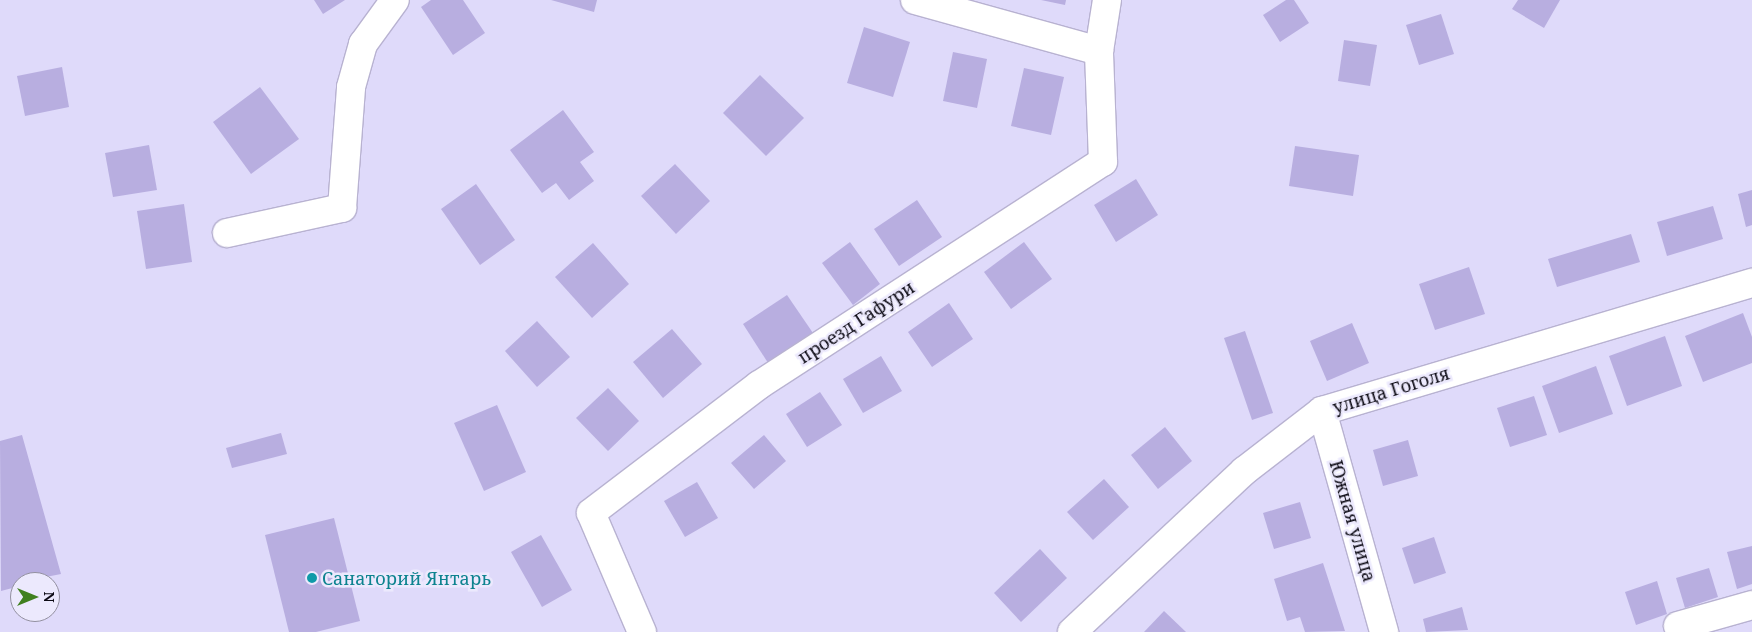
<!DOCTYPE html>
<html>
<head>
<meta charset="utf-8">
<style>
	body { margin:0 }
	#map { position:relative; width:1752px; height:632px; overflow:hidden; background:#dfdafa; font-family:"Noto Serif",serif }
	div>[style] { position:absolute }
	[style*='--x'] { left:calc(var(--x)*1px); top:calc(var(--y)*1px); width:calc(var(--w)*1px); rotate:calc(var(--a)*1deg) }
	.building>* { inset:0; background:#b8aee0 }
	.roads { filter:drop-shadow(1px 0 #b8b2d1) drop-shadow(-1px 0 #b8b2d1) drop-shadow(0 1px #b8b2d1) drop-shadow(0 -1px #b8b2d1) }
	.minor>* { height:28px; margin:-14px; padding:0 14px; transform-origin:14px; border-radius:14px; background:#fff }
	.dots>* { width:14px; height:14px; translate:-50% -50%; box-sizing:border-box; border:2px solid #ece9fd; border-radius:50% }
	span { translate:-50% -50%; white-space:nowrap; text-align:center; line-height:1.15; -webkit-text-stroke:5px #ece9fd; paint-order:stroke }
	.street-label { font-size:18px; color:#0d0b15 }
	.culture-label { font-size:18px; color:#0d838f }
	.left { translate:0 -50%; text-align:left }
	.north { position:absolute; left:10px; top:572px; width:50px; height:50px; box-sizing:border-box; background:#ece9fd; border:1px solid #9390a0; border-radius:50%; rotate:90deg; font-size:14px; font-weight:700; line-height:20px; text-align:center; color:#0d0b15 }
	.north::after { content:''; display:block; margin:auto; width:18px; height:22px; background:#40801f; clip-path:polygon(50% 0,100% 100%,50% 72%,0 100%) }
</style>
</head>
<body>
<div id="map">
	<div class="building">
		<div style="clip-path:polygon(314px 0,345px 0,323px 14px)"></div>
		<div style="clip-path:polygon(431px 0,463px 0,485px 33px,453px 55px,421px 7px)"></div>
		<div style="clip-path:polygon(551px 0,597px 0,594px 12px)"></div>
		<div style="clip-path:polygon(1041px 0,1066px 0,1065px 5px)"></div>
		<div style="clip-path:polygon(1286px 0,1294px 0,1309px 23px,1280px 42px,1263px 15px)"></div>
		<div style="clip-path:polygon(1518px 0,1560px 0,1544px 28px,1512px 9px)"></div>
		<div style="clip-path:polygon(1441px 14px,1454px 54px,1419px 65px,1406px 25px)"></div>
		<div style="clip-path:polygon(864px 27px,910px 42px,893px 97px,847px 83px)"></div>
		<div style="clip-path:polygon(1344px 40px,1377px 45px,1370px 86px,1338px 81px)"></div>
		<div style="clip-path:polygon(953px 52px,987px 59px,977px 108px,943px 101px)"></div>
		<div style="clip-path:polygon(62px 67px,69px 107px,25px 116px,17px 76px)"></div>
		<div style="clip-path:polygon(1024px 68px,1064px 77px,1051px 135px,1011px 126px)"></div>
		<div style="clip-path:polygon(760px 75px,804px 118px,766px 156px,723px 113px)"></div>
		<div style="clip-path:polygon(260px 87px,299px 139px,251px 174px,213px 122px)"></div>
		<div style="clip-path:polygon(563px 110px,594px 152px,580px 162px,594px 181px,569px 200px,556px 183px,542px 193px,510px 150px)"></div>
		<div style="clip-path:polygon(149px 145px,157px 190px,113px 197px,105px 153px)"></div>
		<div style="clip-path:polygon(1295px 146px,1359px 155px,1353px 196px,1289px 186px)"></div>
		<div style="clip-path:polygon(675px 164px,710px 201px,676px 234px,641px 196px)"></div>
		<div style="clip-path:polygon(1136px 179px,1158px 215px,1116px 242px,1094px 205px)"></div>
		<div style="clip-path:polygon(476px 184px,515px 240px,480px 265px,441px 209px)"></div>
		<div style="clip-path:polygon(1752px 190px,1752px 225px,1746px 227px,1738px 194px)"></div>
		<div style="clip-path:polygon(917px 200px,942px 237px,899px 266px,874px 229px)"></div>
		<div style="clip-path:polygon(184px 204px,192px 262px,146px 269px,137px 211px)"></div>
		<div style="clip-path:polygon(1713px 206px,1723px 239px,1667px 256px,1657px 222px)"></div>
		<div style="clip-path:polygon(1631px 234px,1640px 262px,1557px 287px,1548px 259px)"></div>
		<div style="clip-path:polygon(850px 242px,880px 284px,853px 305px,822px 263px)"></div>
		<div style="clip-path:polygon(1024px 242px,1052px 279px,1011px 309px,984px 272px)"></div>
		<div style="clip-path:polygon(593px 243px,629px 284px,592px 318px,555px 277px)"></div>
		<div style="clip-path:polygon(1469px 267px,1485px 314px,1435px 330px,1419px 284px)"></div>
		<div style="clip-path:polygon(787px 295px,815px 336px,770px 366px,743px 324px)"></div>
		<div style="clip-path:polygon(949px 303px,973px 339px,932px 367px,908px 332px)"></div>
		<div style="clip-path:polygon(1743px 313px,1752px 337px,1752px 363px,1703px 382px,1685px 336px)"></div>
		<div style="clip-path:polygon(537px 321px,570px 357px,537px 387px,505px 351px)"></div>
		<div style="clip-path:polygon(1352px 323px,1369px 363px,1327px 381px,1310px 341px)"></div>
		<div style="clip-path:polygon(672px 329px,702px 364px,663px 398px,633px 362px)"></div>
		<div style="clip-path:polygon(1245px 331px,1273px 413px,1252px 420px,1224px 338px)"></div>
		<div style="clip-path:polygon(1665px 336px,1682px 386px,1627px 406px,1609px 356px)"></div>
		<div style="clip-path:polygon(881px 356px,902px 391px,863px 413px,843px 379px)"></div>
		<div style="clip-path:polygon(1596px 366px,1613px 414px,1559px 433px,1542px 386px)"></div>
		<div style="clip-path:polygon(608px 388px,639px 421px,608px 451px,576px 418px)"></div>
		<div style="clip-path:polygon(820px 392px,842px 425px,807px 447px,786px 414px)"></div>
		<div style="clip-path:polygon(1534px 396px,1547px 435px,1510px 447px,1497px 408px)"></div>
		<div style="clip-path:polygon(497px 405px,526px 472px,484px 491px,454px 423px)"></div>
		<div style="clip-path:polygon(1165px 427px,1192px 461px,1158px 489px,1131px 455px)"></div>
		<div style="clip-path:polygon(281px 433px,287px 454px,232px 468px,226px 448px)"></div>
		<div style="clip-path:polygon(22px 435px,61px 574px,20px 582px,20px 586px,1px 591px,0 441px)"></div>
		<div style="clip-path:polygon(764px 435px,786px 461px,754px 489px,731px 463px)"></div>
		<div style="clip-path:polygon(1408px 440px,1418px 476px,1383px 486px,1373px 450px)"></div>
		<div style="clip-path:polygon(1104px 479px,1129px 507px,1093px 540px,1067px 512px)"></div>
		<div style="clip-path:polygon(697px 482px,718px 518px,685px 537px,664px 501px)"></div>
		<div style="clip-path:polygon(1300px 502px,1311px 538px,1274px 549px,1263px 513px)"></div>
		<div style="clip-path:polygon(334px 518px,360px 621px,316px 632px,289px 632px,265px 535px)"></div>
		<div style="clip-path:polygon(541px 535px,572px 590px,542px 607px,511px 552px)"></div>
		<div style="clip-path:polygon(1434px 537px,1446px 573px,1414px 584px,1402px 548px)"></div>
		<div style="clip-path:polygon(1752px 546px,1752px 584px,1737px 589px,1727px 552px)"></div>
		<div style="clip-path:polygon(1040px 549px,1067px 578px,1021px 622px,994px 593px)"></div>
		<div style="clip-path:polygon(1323px 563px,1345px 631px,1305px 632px,1300px 617px,1287px 621px,1274px 579px)"></div>
		<div style="clip-path:polygon(1709px 568px,1718px 597px,1685px 608px,1676px 578px)"></div>
		<div style="clip-path:polygon(1657px 581px,1667px 614px,1636px 625px,1625px 592px)"></div>
		<div style="clip-path:polygon(1462px 607px,1468px 630px,1426px 632px,1423px 619px)"></div>
		<div style="clip-path:polygon(1164px 611px,1186px 632px,1144px 632px)"></div>
	</div>
	<div class="roads">
		<div class="minor">
			<div style="--x:915;--y:0;--w:191;--a:15.5"></div>
			<div style="--x:227;--y:233;--w:118;--a:-12.3"></div>
			<div style="--x:342;--y:208;--w:121;--a:-85.7"></div>
			<div style="--x:351;--y:87;--w:45;--a:-74.4"></div>
			<div style="--x:363;--y:44;--w:54;--a:-54"></div>
			<div style="--x:1322;--y:411;--w:230;--a:74.3"></div>
			<div style="--x:1678;--y:626;--w:77;--a:-15.8"></div>
			<div style="--x:642;--y:632;--w:129;--a:-113.2"></div>
			<div style="--x:591;--y:513;--w:211;--a:-37.3"></div>
			<div style="--x:759;--y:385;--w:410;--a:-33"></div>
			<div style="--x:1103;--y:162;--w:111;--a:-92.1"></div>
			<div style="--x:1099;--y:51;--w:52;--a:-81.1"></div>
			<div style="--x:1072;--y:632;--w:236;--a:-43.1"></div>
			<div style="--x:1244;--y:471;--w:98;--a:-37.6"></div>
			<div style="--x:1322;--y:411;--w:449;--a:-16.6"></div>
		</div>
	</div>
	<div class="dots">
		<div style="left:312px;top:578px;background:#0f9aa8"></div>
	</div>
	<div class="street-label">
		<span style="left:856px;top:322px;rotate:-33deg">проезд Гафури</span>
		<span style="left:1391px;top:390px;rotate:-17deg">улица Гоголя</span>
		<span style="left:1353px;top:521px;rotate:74deg">Южная улица</span>
	</div>
	<div class="culture-label">
		<span class="left" style="left:322px;top:578px">Санаторий Янтарь</span>
	</div>
	<div class="north">N</div>
</div>
</body>
</html>
